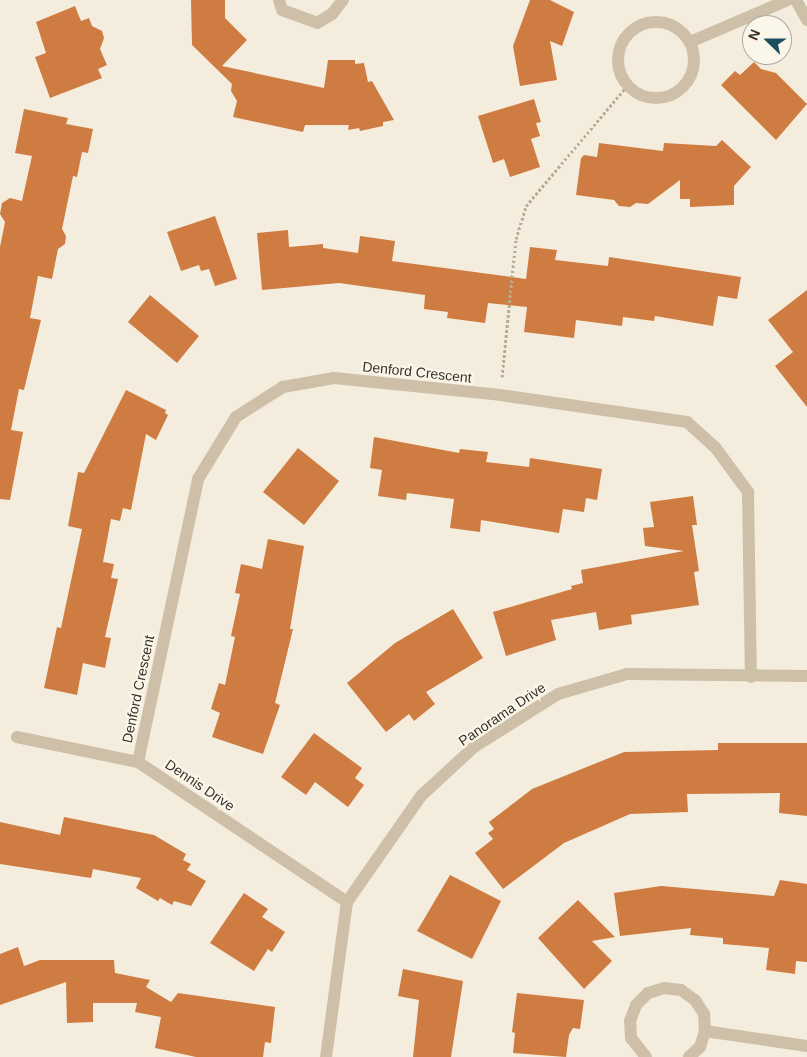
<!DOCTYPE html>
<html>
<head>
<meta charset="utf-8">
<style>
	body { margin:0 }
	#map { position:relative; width:807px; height:1057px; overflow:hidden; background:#f4eddd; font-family:Arial,sans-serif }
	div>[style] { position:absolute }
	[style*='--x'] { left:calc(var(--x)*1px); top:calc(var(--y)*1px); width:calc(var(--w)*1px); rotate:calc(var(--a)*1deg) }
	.building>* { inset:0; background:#ce7c41 }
	.path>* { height:3px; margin-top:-1.5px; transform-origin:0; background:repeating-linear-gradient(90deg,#baaa92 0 2.5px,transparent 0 5px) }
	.minor>* { height:12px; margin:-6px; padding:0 6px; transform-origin:6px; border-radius:6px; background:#cec0a8 }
	.minor>.ring { margin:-6px; padding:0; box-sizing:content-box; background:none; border:12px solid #cec0a8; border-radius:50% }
	span { translate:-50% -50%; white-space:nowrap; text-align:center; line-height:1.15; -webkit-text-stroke:4.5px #fbf6ea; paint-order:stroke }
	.street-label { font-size:14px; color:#3a3129 }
	.north { position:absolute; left:742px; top:15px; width:50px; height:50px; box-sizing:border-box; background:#fbf6ea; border:1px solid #aea79d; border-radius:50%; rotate:292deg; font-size:14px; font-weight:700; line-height:20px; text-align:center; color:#3a3129 }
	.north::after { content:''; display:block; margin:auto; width:18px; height:22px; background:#1b4e5f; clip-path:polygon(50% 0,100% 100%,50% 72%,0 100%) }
</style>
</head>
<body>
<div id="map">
	<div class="building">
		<div style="clip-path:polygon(191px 0,225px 0,225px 18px,247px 40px,222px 66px,324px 88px,328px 60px,355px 60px,355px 64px,364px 63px,368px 82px,372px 81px,394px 120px,383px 122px,383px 126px,360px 131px,359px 128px,348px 130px,349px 125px,305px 125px,303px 132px,233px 117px,237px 101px,231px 91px,232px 84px,192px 45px)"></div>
		<div style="clip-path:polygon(530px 0,550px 0,574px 12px,562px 46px,550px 41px,557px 80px,520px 86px,513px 46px)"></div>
		<div style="clip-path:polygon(75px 6px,81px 21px,89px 18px,92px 26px,102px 31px,104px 38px,100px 49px,107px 65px,98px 69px,102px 78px,50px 98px,35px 57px,46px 53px,36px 22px)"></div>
		<div style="clip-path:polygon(754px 62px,761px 69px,776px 73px,807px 104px,776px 140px,721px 85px,735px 71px,740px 75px)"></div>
		<div style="clip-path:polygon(534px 99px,541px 122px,536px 123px,540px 136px,531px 139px,540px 167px,510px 177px,504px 159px,493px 163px,478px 116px)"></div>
		<div style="clip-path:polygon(24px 109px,68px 118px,66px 124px,93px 129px,88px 153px,82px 152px,77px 177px,73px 176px,62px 229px,66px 236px,65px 244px,58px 249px,52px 279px,38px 276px,30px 318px,41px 320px,24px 390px,19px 389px,11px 430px,23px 432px,10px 500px,0 499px,0 247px,5px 222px,0 214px,2px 203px,10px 198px,22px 201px,32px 156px,15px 153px)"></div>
		<div style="clip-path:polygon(722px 140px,751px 167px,734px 186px,734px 205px,690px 207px,690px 199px,680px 199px,680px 180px,648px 204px,636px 203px,630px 207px,619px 206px,614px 200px,576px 195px,581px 158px,584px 155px,597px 157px,599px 143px,663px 151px,664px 143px,716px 146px)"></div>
		<div style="clip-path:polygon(215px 216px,237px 279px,215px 286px,209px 269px,201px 271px,199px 265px,181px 271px,167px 232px)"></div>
		<div style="clip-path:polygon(288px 230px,289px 247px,323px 244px,323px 248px,358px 253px,360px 236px,395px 241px,392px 261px,526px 279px,530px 247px,557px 250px,555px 260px,608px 266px,609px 257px,741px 277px,737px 299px,718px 296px,713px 326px,655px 316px,654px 321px,623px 317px,622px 326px,576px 320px,574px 338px,524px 332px,527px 307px,488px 303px,485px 323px,447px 318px,448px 312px,424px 309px,425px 295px,339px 283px,262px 290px,257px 233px)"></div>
		<div style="clip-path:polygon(807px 290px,807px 407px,775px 366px,793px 352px,768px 320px)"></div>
		<div style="clip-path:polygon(150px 295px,199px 336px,177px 363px,128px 322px)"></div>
		<div style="clip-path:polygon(126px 390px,166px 410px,165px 413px,168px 415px,156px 440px,146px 434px,131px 510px,123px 508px,120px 521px,111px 519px,103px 562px,114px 564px,111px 578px,118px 579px,105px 637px,111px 638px,105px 668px,83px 663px,77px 695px,44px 688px,57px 627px,61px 628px,82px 529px,68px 526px,78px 472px,84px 473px)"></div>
		<div style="clip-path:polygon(374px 437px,459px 453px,460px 449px,488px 452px,486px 462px,529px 467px,530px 458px,602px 469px,597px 500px,586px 498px,584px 512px,563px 509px,559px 533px,481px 520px,480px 532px,450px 528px,454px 499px,407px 493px,406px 500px,378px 496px,382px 470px,370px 468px)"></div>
		<div style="clip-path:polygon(298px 448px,339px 481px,304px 525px,263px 492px)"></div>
		<div style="clip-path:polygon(693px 496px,697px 525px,692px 525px,699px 571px,694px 572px,699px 605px,631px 615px,632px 624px,599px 630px,596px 612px,551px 620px,556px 640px,506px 656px,493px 612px,572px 589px,571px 586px,583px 583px,581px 570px,684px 551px,645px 546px,643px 528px,654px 527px,650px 502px)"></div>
		<div style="clip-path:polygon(268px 539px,304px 546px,290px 629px,293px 629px,275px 703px,280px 705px,263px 754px,212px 737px,220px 713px,211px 709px,219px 683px,225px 685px,235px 637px,231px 636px,240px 594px,235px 593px,241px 564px,262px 569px)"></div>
		<div style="clip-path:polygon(453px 609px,483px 658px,426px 692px,435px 704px,414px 721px,409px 714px,386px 732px,347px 683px,395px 643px)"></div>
		<div style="clip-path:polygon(314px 733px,362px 768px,355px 778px,364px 785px,348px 807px,315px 782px,306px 795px,281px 777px)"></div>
		<div style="clip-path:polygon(718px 743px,807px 743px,807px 816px,779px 813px,780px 793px,687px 794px,688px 812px,630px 814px,564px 843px,503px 889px,475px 853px,493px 839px,488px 833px,494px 829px,489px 822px,532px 789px,624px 752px,718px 750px)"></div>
		<div style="clip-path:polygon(64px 817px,154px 835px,186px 854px,183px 860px,191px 864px,187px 870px,206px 881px,191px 906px,174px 901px,172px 905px,160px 898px,158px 901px,136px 888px,141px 878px,93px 869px,91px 878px,0 864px,0 822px,60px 835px)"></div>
		<div style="clip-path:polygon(450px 875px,501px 901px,472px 959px,417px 931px)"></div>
		<div style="clip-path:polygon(780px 880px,807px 884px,807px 962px,796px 961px,795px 974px,766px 970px,769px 948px,723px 944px,723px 938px,690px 935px,691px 928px,620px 936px,614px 893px,661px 886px,774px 896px)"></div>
		<div style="clip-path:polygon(244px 893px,268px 909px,262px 917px,285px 932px,272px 952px,268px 949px,254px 971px,210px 943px)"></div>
		<div style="clip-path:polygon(578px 900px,615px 937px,592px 941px,612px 961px,584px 989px,538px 938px)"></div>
		<div style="clip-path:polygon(18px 947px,24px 966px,40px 960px,114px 960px,115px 973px,150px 980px,146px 987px,171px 1002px,178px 993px,275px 1007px,271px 1043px,265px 1042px,263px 1057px,196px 1057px,155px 1048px,161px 1017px,135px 1012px,137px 1003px,93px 1003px,93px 1022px,67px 1023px,66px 982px,0 1005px,0 954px)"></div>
		<div style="clip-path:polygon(403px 969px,463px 981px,451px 1057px,413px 1057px,419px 1000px,398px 996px)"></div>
		<div style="clip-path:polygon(517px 993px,584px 1000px,580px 1029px,573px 1028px,569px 1035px,566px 1057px,513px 1053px,515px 1033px,512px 1032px)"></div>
	</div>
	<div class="path">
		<div style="--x:502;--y:377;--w:139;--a:-84.2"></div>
		<div style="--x:516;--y:239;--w:34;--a:-73"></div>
		<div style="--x:526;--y:206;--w:158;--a:-49.9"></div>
	</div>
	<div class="minor">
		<div style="--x:279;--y:0;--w:10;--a:73"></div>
		<div style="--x:282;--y:10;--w:37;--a:20"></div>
		<div style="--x:317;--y:23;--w:17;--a:-31"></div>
		<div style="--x:332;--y:14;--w:18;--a:-52"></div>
		<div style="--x:796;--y:0;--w:23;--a:61"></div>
		<div class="ring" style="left:618px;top:22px;width:64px;height:64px"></div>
		<div style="--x:690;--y:42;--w:107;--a:-23.2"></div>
		<div style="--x:17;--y:737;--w:124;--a:11.7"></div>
		<div style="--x:138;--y:762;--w:252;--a:33.8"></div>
		<div style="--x:138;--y:762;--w:289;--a:-78"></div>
		<div style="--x:198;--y:479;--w:73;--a:-58.5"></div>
		<div style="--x:236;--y:417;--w:56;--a:-32.6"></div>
		<div style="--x:283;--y:387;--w:52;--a:-10"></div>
		<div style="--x:334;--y:378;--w:167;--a:5.8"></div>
		<div style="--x:500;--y:395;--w:189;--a:8.2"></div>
		<div style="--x:687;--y:422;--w:38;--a:42"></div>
		<div style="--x:715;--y:447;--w:56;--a:53.7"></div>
		<div style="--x:748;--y:492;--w:185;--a:89.1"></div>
		<div style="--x:705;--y:1031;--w:103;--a:8.4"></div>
		<div style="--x:326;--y:1057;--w:156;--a:-82.3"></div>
		<div style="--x:347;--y:902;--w:129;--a:-55.1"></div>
		<div style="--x:421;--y:796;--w:72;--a:-42.8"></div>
		<div style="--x:474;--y:747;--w:99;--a:-32.2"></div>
		<div style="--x:558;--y:694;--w:72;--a:-16.2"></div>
		<div style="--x:627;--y:674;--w:180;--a:0.6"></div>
		<div style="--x:646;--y:1057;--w:24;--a:-128"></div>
		<div style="--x:631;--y:1038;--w:17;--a:-93"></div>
		<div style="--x:630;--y:1021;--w:17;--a:-69"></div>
		<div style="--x:636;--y:1005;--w:17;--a:-45"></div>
		<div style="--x:648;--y:993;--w:17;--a:-17"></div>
		<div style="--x:664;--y:988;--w:17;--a:7"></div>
		<div style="--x:681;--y:990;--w:17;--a:36"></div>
		<div style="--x:695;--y:1000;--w:17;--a:57"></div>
		<div style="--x:704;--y:1014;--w:17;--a:87"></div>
		<div style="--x:705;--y:1031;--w:17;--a:107"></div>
		<div style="--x:700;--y:1047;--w:15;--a:138"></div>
	</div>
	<div class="street-label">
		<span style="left:417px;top:372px;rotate:6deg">Denford Crescent</span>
		<span style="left:138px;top:689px;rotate:-78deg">Denford Crescent</span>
		<span style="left:502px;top:714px;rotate:-34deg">Panorama Drive</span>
		<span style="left:200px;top:785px;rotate:34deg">Dennis Drive</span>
	</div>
	<div class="north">N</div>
</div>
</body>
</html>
